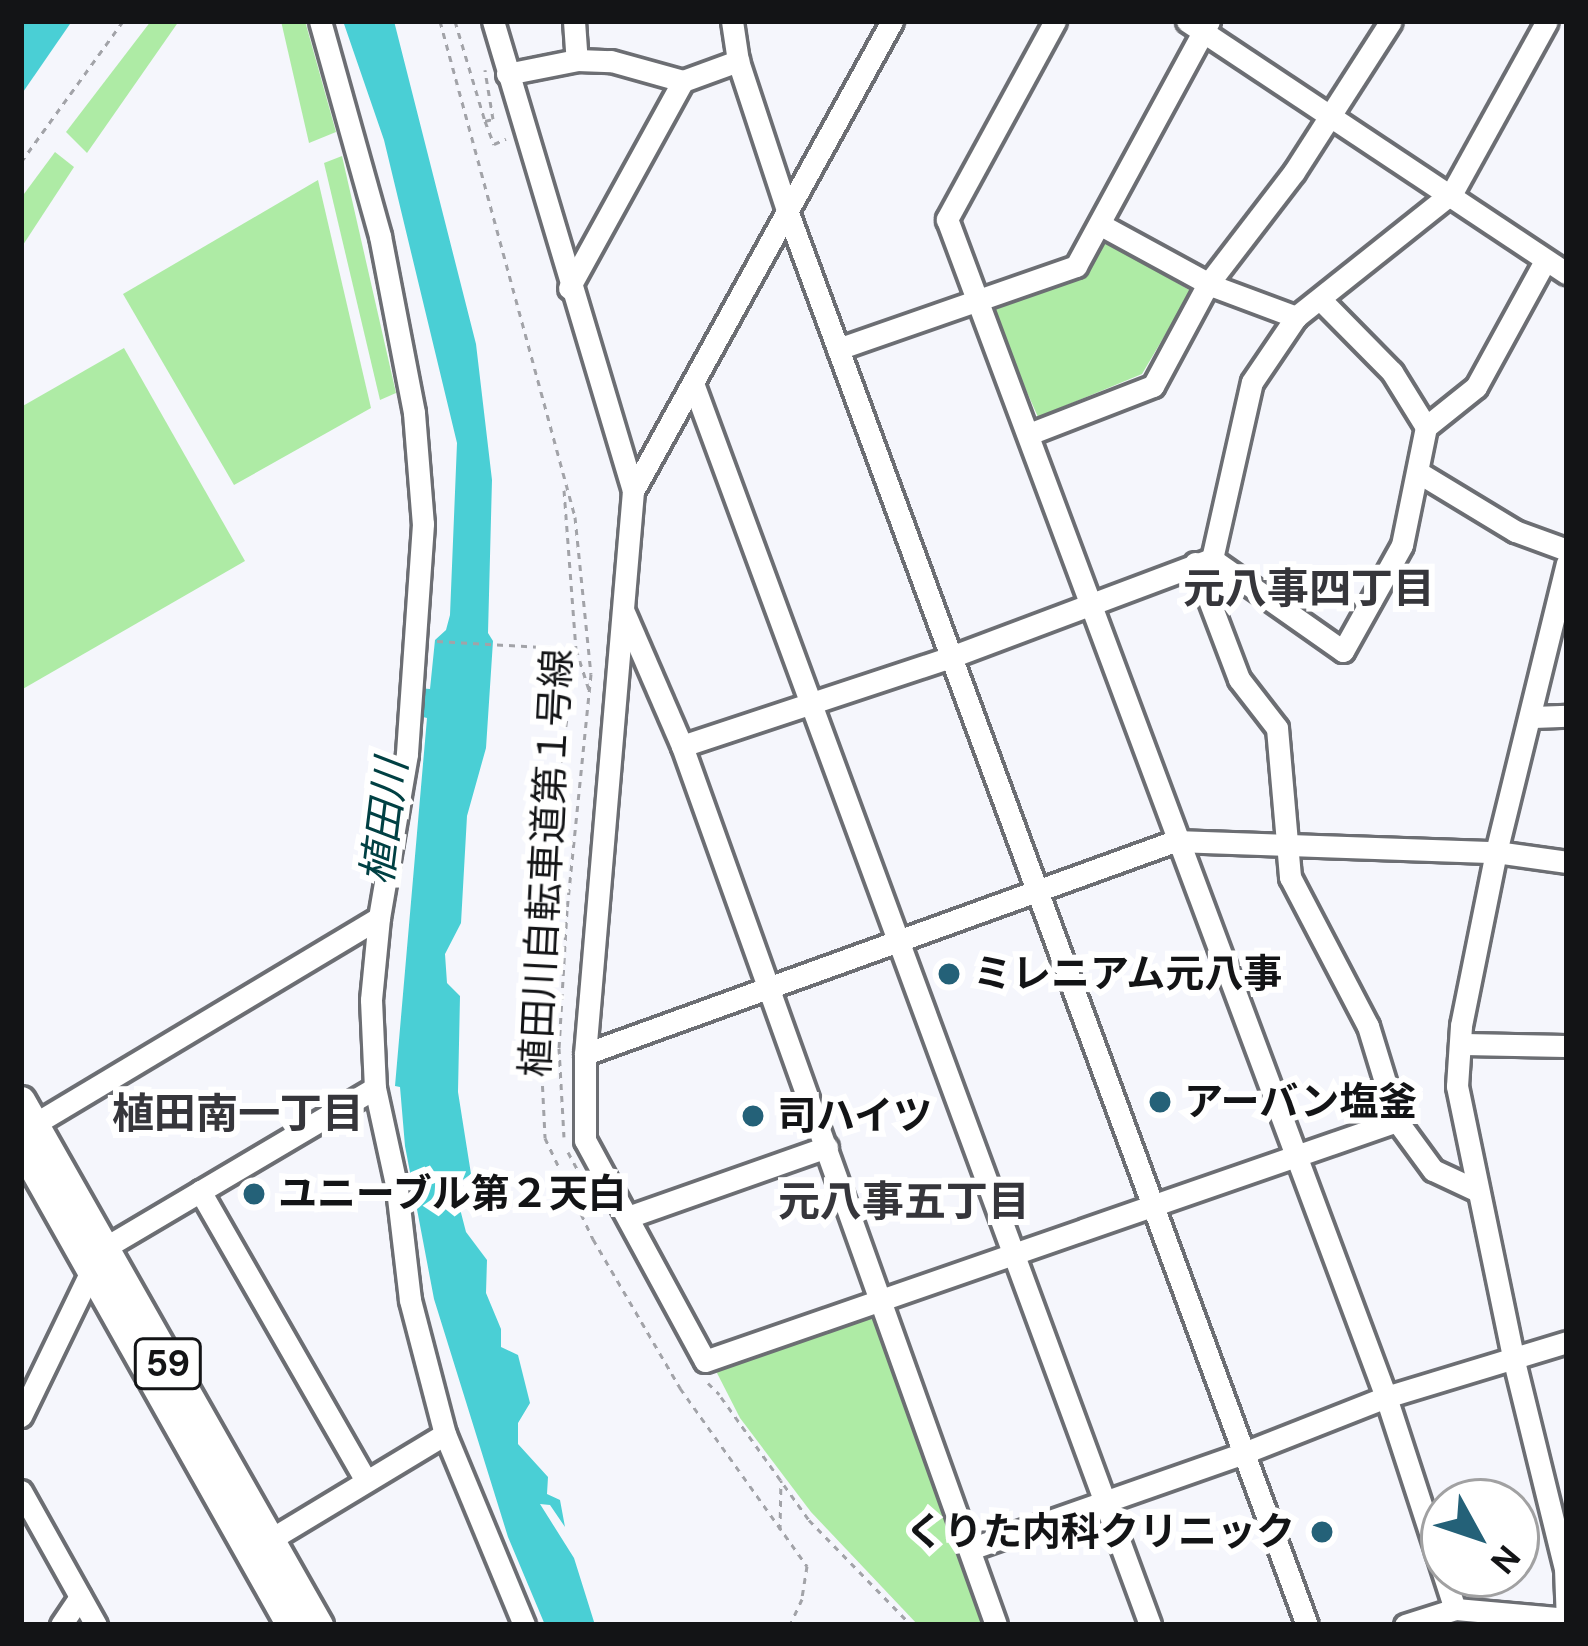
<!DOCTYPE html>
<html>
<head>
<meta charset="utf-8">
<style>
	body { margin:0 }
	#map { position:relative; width:1588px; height:1646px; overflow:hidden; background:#f5f6fc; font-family:"DM Sans","Noto Sans JP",sans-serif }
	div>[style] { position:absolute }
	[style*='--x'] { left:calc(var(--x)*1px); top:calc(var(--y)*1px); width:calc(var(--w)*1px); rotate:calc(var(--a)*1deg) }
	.green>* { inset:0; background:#aeeba5 }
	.water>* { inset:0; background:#4acfd5 }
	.path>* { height:3px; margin-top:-1.5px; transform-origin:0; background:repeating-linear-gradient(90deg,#a2a3a8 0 6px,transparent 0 12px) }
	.roads { filter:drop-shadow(3px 0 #6c6e73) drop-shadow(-3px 0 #6c6e73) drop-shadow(0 3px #6c6e73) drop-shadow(0 -3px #6c6e73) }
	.minor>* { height:21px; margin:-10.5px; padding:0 10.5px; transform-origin:10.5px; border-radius:10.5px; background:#fff }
	.major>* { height:27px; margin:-13.5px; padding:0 13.5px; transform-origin:13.5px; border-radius:13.5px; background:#fff }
	.dots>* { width:33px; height:33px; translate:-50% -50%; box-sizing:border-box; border:6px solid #fff; border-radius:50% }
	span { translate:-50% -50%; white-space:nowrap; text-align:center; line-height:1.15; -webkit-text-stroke:12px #fff; paint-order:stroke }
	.shield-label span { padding:3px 9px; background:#fff; border:3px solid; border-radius:9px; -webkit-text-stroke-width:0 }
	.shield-label { font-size:36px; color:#131416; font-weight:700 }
	.street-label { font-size:39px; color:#131416 }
	.poi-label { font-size:39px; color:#131416; font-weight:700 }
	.left { translate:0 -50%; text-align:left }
	.right { translate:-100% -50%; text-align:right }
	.neighbourhood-label { font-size:42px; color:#36363b; font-weight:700 }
	.water-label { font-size:42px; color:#004043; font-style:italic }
	.frame { position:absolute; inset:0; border:24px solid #131416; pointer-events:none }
	.north { position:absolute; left:1420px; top:1478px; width:120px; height:120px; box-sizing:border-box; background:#fff; border:3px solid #a1a1a2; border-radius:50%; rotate:130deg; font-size:33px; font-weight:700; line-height:48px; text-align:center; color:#131416 }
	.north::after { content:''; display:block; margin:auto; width:42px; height:54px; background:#246178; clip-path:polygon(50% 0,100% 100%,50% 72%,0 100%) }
</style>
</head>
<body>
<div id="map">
	<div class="green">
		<div style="clip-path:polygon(151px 21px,179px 21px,87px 153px,66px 132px)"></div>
		<div style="clip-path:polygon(281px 21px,305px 21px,336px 132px,309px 143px)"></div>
		<div style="clip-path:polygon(55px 152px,74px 167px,21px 248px,21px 198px)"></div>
		<div style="clip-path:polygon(342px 156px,396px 393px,380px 400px,324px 163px)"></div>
		<div style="clip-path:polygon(318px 180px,371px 408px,234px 485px,123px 294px)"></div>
		<div style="clip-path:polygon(1106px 242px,1191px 291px,1142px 374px,1038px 417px,991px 311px,1083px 277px)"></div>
		<div style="clip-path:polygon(124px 348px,245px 561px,21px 690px,21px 407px)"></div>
		<div style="clip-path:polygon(866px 1314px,873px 1318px,985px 1625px,918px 1625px,811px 1512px,740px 1418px,717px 1373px,719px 1367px)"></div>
	</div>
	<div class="water">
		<div style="clip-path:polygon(21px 21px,72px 21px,21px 95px)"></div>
		<div style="clip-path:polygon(343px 21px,394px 21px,476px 344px,492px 480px,488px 633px,493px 641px,486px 748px,467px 816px,461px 923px,445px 954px,447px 983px,460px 996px,458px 1092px,471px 1174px,460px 1182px,459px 1205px,466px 1232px,487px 1260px,486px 1293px,501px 1329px,501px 1347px,518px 1355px,530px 1403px,518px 1423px,518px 1444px,548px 1477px,547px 1494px,560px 1500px,565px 1527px,550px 1505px,540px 1504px,574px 1558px,595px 1625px,545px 1625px,508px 1537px,434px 1299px,405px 1146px,400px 1087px,395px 1086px,427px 718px,415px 715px,417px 688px,430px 689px,435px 640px,446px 630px,450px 615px,457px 443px,384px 140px)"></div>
	</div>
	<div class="path">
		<div style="--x:440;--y:21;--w:514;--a:74.77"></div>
		<div style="--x:575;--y:517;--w:158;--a:84.2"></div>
		<div style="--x:591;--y:674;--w:237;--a:95.8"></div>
		<div style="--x:567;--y:910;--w:138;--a:93.3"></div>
		<div style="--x:559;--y:1048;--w:89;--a:86.8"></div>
		<div style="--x:455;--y:21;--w:104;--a:73.3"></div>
		<div style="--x:485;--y:121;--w:8;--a:-14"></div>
		<div style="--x:493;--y:119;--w:50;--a:-99.3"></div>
		<div style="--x:485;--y:121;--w:25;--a:69"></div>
		<div style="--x:494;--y:144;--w:13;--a:-23"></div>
		<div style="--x:21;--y:162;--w:174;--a:-54.1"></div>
		<div style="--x:564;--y:490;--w:159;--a:85.7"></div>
		<div style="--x:576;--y:649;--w:207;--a:97.5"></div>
		<div style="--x:549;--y:854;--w:160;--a:93.6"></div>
		<div style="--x:539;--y:1014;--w:124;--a:87.2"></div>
		<div style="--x:545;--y:1138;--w:112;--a:64.6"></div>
		<div style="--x:593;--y:1239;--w:173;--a:59.7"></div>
		<div style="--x:680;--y:1388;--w:219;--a:54.5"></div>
		<div style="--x:807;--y:1566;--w:33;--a:99"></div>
		<div style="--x:802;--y:1599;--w:29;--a:115"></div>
		<div style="--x:437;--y:641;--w:139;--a:3.3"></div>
		<div style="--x:576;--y:649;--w:43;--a:72.4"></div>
		<div style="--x:568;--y:1152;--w:44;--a:61.7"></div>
		<div style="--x:708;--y:1383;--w:16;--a:45"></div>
		<div style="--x:721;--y:1397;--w:151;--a:54.4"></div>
		<div style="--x:809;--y:1520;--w:146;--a:45.8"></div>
		<div style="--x:780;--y:1530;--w:50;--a:-88.9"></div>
	</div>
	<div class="roads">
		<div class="minor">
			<div style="--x:320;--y:21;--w:223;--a:74.4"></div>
			<div style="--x:380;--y:236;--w:180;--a:79.1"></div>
			<div style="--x:414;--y:413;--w:111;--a:85.4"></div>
			<div style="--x:423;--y:524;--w:231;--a:94"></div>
			<div style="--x:407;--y:754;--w:166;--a:99.7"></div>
			<div style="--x:379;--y:918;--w:82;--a:95.6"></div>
			<div style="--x:371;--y:1000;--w:88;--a:87.4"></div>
			<div style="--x:375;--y:1088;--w:103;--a:77.7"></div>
			<div style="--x:397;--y:1189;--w:112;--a:83.3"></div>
			<div style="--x:410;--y:1300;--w:138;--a:75.4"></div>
			<div style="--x:445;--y:1434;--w:207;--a:67.5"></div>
			<div style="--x:493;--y:21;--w:490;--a:73.4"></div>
			<div style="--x:633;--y:491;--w:565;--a:94.87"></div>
			<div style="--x:585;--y:1054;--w:86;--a:90"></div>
			<div style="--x:585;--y:1140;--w:251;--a:61.5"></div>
			<div style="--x:705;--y:1361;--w:732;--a:-19.13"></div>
			<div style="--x:1397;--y:1121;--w:61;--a:53.7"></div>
			<div style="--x:1433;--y:1170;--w:50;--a:25"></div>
			<div style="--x:574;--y:21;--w:39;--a:86"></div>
			<div style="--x:732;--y:21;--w:40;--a:81.5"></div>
			<div style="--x:738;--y:61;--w:160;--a:71.8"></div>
			<div style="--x:788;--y:213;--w:1504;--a:69.82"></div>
			<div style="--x:1055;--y:21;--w:226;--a:118.6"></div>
			<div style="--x:947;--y:219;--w:1257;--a:69.56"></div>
			<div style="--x:1386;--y:1397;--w:223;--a:72"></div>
			<div style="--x:1187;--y:21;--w:456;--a:33.6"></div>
			<div style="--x:507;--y:74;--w:71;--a:-11.3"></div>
			<div style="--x:577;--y:60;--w:34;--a:2"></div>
			<div style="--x:611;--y:61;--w:75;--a:15.5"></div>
			<div style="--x:1101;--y:225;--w:128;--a:28.6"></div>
			<div style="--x:1213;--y:286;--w:89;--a:20.5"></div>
			<div style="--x:569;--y:288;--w:236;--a:-61.2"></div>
			<div style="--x:683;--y:81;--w:59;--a:-20"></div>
			<div style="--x:838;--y:349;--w:252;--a:-19.2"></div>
			<div style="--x:1076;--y:266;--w:279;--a:-61.5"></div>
			<div style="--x:694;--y:386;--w:1320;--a:69.79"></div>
			<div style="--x:1426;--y:427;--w:64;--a:-38.7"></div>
			<div style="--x:1476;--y:387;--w:141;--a:-61.3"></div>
			<div style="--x:1029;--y:434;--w:133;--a:-21.2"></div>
			<div style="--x:1153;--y:386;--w:116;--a:-61.7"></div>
			<div style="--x:1208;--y:284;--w:141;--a:-52.5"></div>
			<div style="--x:1294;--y:172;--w:179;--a:-57.3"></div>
			<div style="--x:1421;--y:474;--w:110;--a:31.2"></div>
			<div style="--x:1515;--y:531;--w:55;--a:20.1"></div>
			<div style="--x:633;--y:491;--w:537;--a:-61.14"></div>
			<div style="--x:1212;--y:559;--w:160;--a:35.1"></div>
			<div style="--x:1343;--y:651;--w:121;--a:-60.9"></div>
			<div style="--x:1402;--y:545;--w:120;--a:-78.5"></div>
			<div style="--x:1426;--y:427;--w:65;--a:-121.7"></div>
			<div style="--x:1392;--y:372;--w:100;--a:-134.6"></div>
			<div style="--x:1195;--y:563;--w:124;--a:69.2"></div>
			<div style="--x:1239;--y:679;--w:62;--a:52.2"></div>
			<div style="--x:1277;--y:728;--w:150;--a:85"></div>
			<div style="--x:1290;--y:877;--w:168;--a:62.4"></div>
			<div style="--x:1368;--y:1026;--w:99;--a:73"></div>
			<div style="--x:1567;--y:563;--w:298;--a:103.8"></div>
			<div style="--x:1496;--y:852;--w:177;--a:101.4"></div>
			<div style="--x:1461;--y:1026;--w:60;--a:93.8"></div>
			<div style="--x:1457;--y:1086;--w:277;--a:78.3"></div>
			<div style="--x:1513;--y:1357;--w:217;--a:76.2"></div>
			<div style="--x:1565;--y:1568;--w:54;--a:87.9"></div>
			<div style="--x:624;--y:612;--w:146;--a:66.6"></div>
			<div style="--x:682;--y:746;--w:933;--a:70.34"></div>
			<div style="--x:1533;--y:717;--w:34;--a:-2"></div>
			<div style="--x:682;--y:746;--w:283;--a:-18.3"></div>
			<div style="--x:951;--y:657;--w:279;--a:-20.6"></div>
			<div style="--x:1212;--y:559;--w:181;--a:-77.3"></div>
			<div style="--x:1252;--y:382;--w:78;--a:-55.9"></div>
			<div style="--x:1296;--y:317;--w:199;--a:-38.5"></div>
			<div style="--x:1452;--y:193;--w:196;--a:-61.1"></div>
			<div style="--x:1462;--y:1044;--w:105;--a:1.1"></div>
			<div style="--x:585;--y:1054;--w:627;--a:-19.85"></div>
			<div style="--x:1175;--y:841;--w:321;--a:2"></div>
			<div style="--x:1496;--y:852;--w:72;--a:8"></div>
			<div style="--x:21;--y:1132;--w:417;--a:-30.9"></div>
			<div style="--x:200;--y:1191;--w:334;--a:60.2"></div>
			<div style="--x:628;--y:1217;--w:211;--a:-19.4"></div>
			<div style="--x:101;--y:1250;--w:318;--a:-30.6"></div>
			<div style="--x:21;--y:1416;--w:159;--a:-64.2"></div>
			<div style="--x:21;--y:1491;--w:154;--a:60.8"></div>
			<div style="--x:271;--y:1539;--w:203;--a:-31.1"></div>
			<div style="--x:970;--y:1549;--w:290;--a:-19.3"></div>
			<div style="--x:1244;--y:1453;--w:153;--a:-21.5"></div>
			<div style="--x:1386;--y:1397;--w:189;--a:-16.9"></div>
			<div style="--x:61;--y:1625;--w:34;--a:-56"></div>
			<div style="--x:1405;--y:1625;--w:52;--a:-17.7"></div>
			<div style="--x:1455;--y:1609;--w:111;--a:5.1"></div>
		</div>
		<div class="major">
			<div style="--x:21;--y:1100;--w:604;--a:60.42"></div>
			<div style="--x:21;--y:1147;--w:548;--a:60.63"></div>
		</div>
	</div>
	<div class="dots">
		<div style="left:949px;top:974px;background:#246178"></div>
		<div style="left:1160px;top:1102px;background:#246178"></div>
		<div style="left:753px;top:1116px;background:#246178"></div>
		<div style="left:254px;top:1194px;background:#246178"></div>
		<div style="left:1322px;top:1532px;background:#246178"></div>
	</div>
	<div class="shield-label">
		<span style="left:168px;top:1364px">59</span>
	</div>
	<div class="street-label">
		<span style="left:547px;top:863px;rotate:-87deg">植田川自転車道第１号線</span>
	</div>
	<div class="poi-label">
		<span class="left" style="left:973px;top:974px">ミレニアム元八事</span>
		<span class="left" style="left:1184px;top:1102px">アーバン塩釜</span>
		<span class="left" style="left:777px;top:1116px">司ハイツ</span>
		<span class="left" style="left:278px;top:1194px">ユニーブル第２天白</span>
		<span class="right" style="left:1295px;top:1532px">くりた内科クリニック</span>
	</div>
	<div class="neighbourhood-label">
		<span style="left:1309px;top:589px">元八事四丁目</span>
		<span style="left:238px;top:1114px">植田南一丁目</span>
		<span style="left:904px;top:1202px">元八事五丁目</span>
	</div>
	<div class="water-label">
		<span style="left:385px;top:822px;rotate:-83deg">植田川</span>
	</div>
	<div class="frame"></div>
	<div class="north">N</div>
</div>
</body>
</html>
